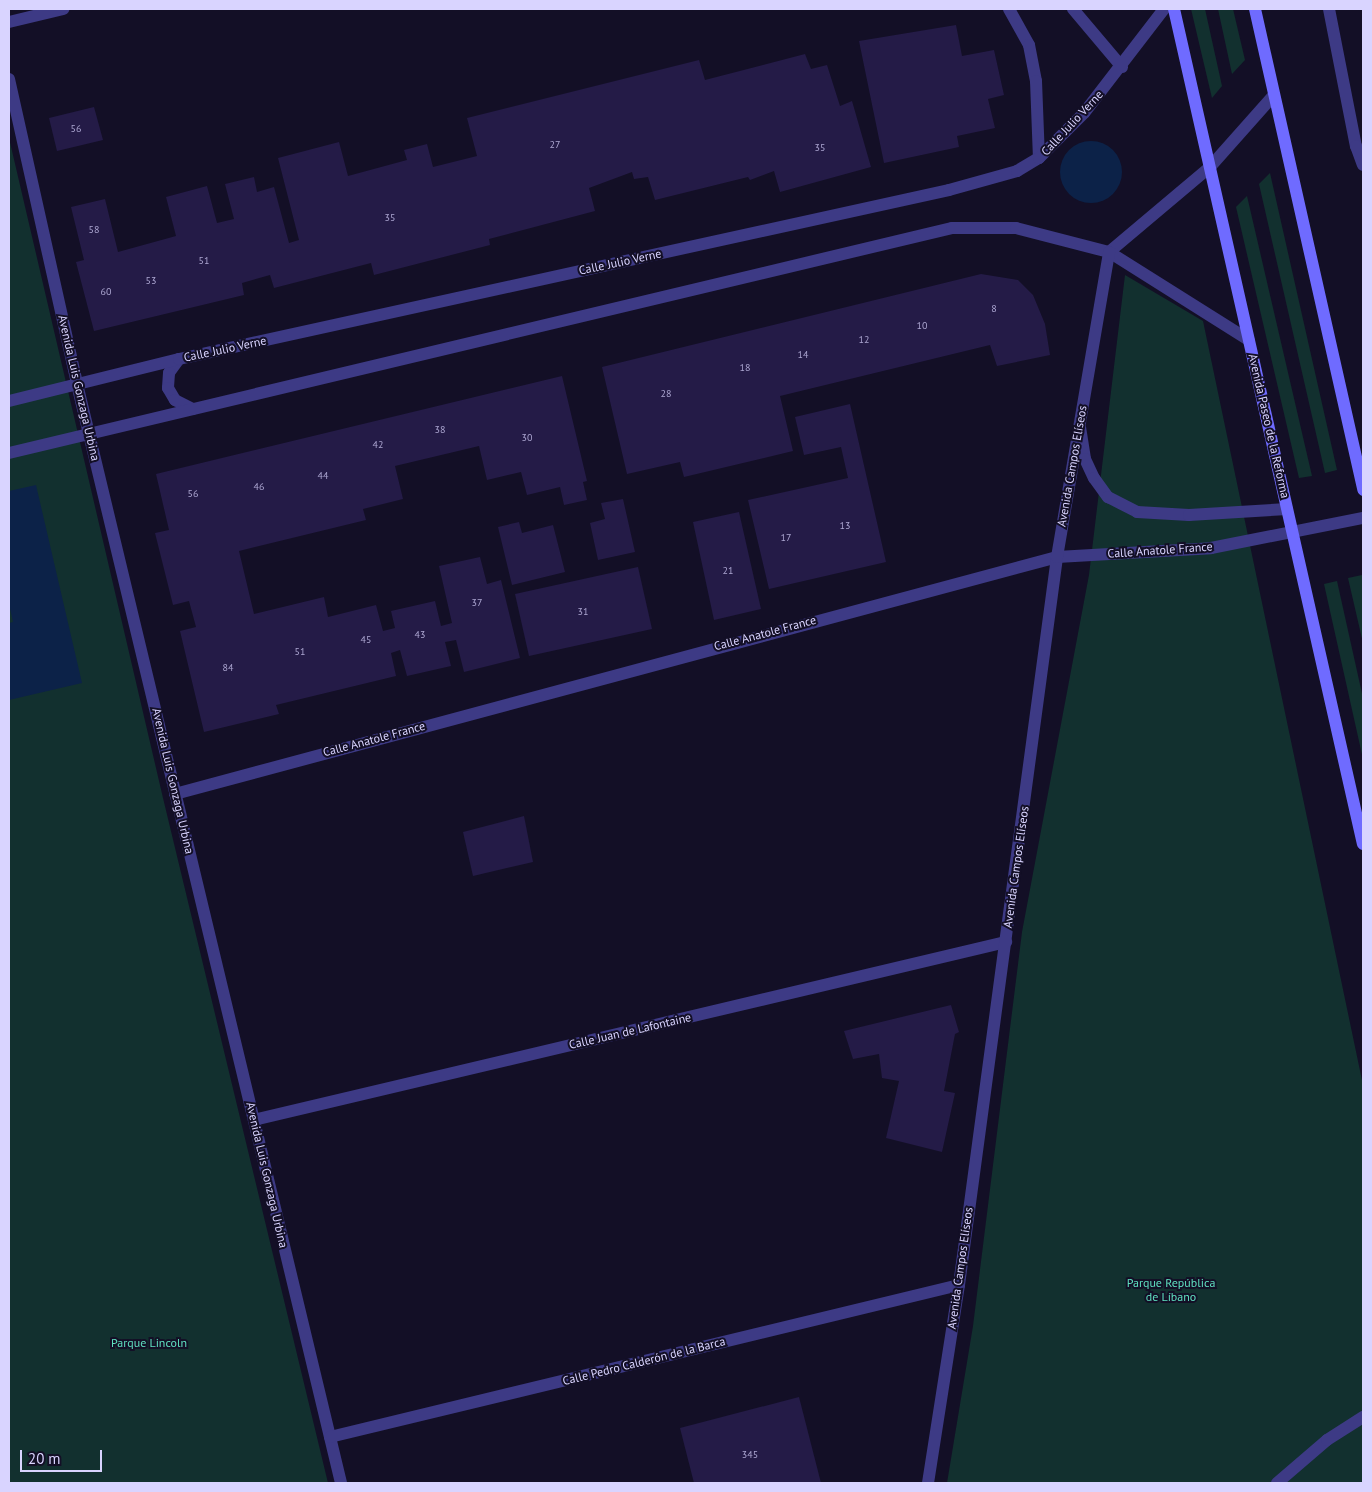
<!DOCTYPE html>
<html>
<head>
<meta charset="utf-8">
<style>
	body { margin:0 }
	#map { position:relative; width:1372px; height:1492px; overflow:hidden; background:#130f26; font-family:"PT Sans",sans-serif }
	div>[style] { position:absolute }
	[style*='--x'] { left:calc(var(--x)*1px); top:calc(var(--y)*1px); width:calc(var(--w)*1px); rotate:calc(var(--a)*1deg) }
	.green>* { inset:0; background:#12302f }
	.water>* { inset:0; background:#0c2248 }
	.round { border-radius:50% }
	.building>* { inset:0; background:#241b47 }
	.service>* { height:12px; margin:-6px; padding:0 6px; transform-origin:6px; border-radius:6px; background:#3d3a85 }
	.minor>* { height:12px; margin:-6px; padding:0 6px; transform-origin:6px; border-radius:6px; background:#3d3a85 }
	.tertiary>* { height:12px; margin:-6px; padding:0 6px; transform-origin:6px; border-radius:6px; background:#3d3a85 }
	.secondary>* { height:12px; margin:-6px; padding:0 6px; transform-origin:6px; border-radius:6px; background:#6f6bff }
	span { translate:-50% -50%; white-space:nowrap; text-align:center; line-height:1.15; -webkit-text-stroke:4px #130f26; paint-order:stroke }
	.number-label { font-size:10px; color:#aca6d1 }
	.number-label span { -webkit-text-stroke-width:0 }
	.street-label { font-size:12px; color:#d9d4ff }
	.park-label { font-size:12px; color:#5fe0c0 }
	.frame { position:absolute; inset:0; border:10px solid #d9d4ff; pointer-events:none }
	.scale { position:absolute; left:20px; top:1450px; width:82px; height:22px; box-sizing:border-box; border:2px solid #d9d4ff; border-top:0; padding-left:6px; font-size:15px; line-height:18px; white-space:nowrap; color:#d9d4ff; -webkit-text-stroke:4px #130f26; paint-order:stroke }
</style>
</head>
<body>
<div id="map">
	<div class="green">
		<div style="clip-path:polygon(1191px 9px,1205px 9px,1222px 86px,1212px 98px)"></div>
		<div style="clip-path:polygon(1218px 9px,1233px 9px,1245px 60px,1232px 74px)"></div>
		<div style="clip-path:polygon(9px 138px,163px 798px,328px 1483px,9px 1483px)"></div>
		<div style="clip-path:polygon(1270px 173px,1337px 470px,1325px 473px,1259px 184px)"></div>
		<div style="clip-path:polygon(1247px 196px,1312px 476px,1299px 478px,1236px 207px)"></div>
		<div style="clip-path:polygon(1125px 275px,1203px 321px,1363px 1085px,1363px 1483px,947px 1483px,973px 1326px,1022px 932px,1089px 575px)"></div>
		<div style="clip-path:polygon(1362px 575px,1363px 582px,1363px 643px,1348px 578px)"></div>
		<div style="clip-path:polygon(1337px 581px,1363px 698px,1363px 759px,1324px 584px)"></div>
	</div>
	<div class="water">
		<div class="round" style="left:1060px;top:141px;width:62px;height:62px"></div>
		<div style="clip-path:polygon(36px 485px,82px 683px,9px 700px,9px 623px,13px 622px,9px 604px,9px 491px)"></div>
	</div>
	<div class="building">
		<div style="clip-path:polygon(956px 25px,962px 56px,994px 50px,1004px 95px,988px 99px,995px 128px,957px 136px,959px 147px,884px 163px,859px 41px)"></div>
		<div style="clip-path:polygon(805px 54px,811px 69px,827px 65px,840px 106px,852px 101px,871px 167px,780px 192px,774px 171px,750px 180px,748px 177px,655px 200px,648px 177px,634px 179px,632px 172px,589px 188px,595px 211px,489px 239px,490px 245px,374px 275px,371px 263px,274px 288px,270px 275px,242px 283px,244px 295px,94px 331px,76px 262px,84px 260px,71px 207px,105px 199px,118px 252px,176px 236px,166px 197px,207px 186px,217px 223px,234px 219px,225px 184px,254px 177px,257px 192px,274px 187px,289px 243px,299px 240px,278px 158px,339px 142px,348px 176px,407px 160px,404px 150px,427px 144px,433px 167px,477px 156px,467px 118px,699px 60px,705px 80px)"></div>
		<div style="clip-path:polygon(94px 107px,103px 140px,57px 151px,49px 118px)"></div>
		<div style="clip-path:polygon(981px 274px,1018px 280px,1033px 295px,1045px 324px,1050px 355px,997px 366px,990px 345px,780px 396px,793px 451px,684px 477px,680px 462px,627px 474px,602px 367px)"></div>
		<div style="clip-path:polygon(562px 376px,587px 481px,583px 482px,587px 500px,564px 505px,560px 487px,527px 495px,521px 472px,487px 480px,479px 446px,395px 466px,403px 499px,363px 509px,366px 520px,239px 551px,254px 614px,324px 597px,328px 617px,376px 605px,383px 631px,395px 628px,391px 611px,435px 601px,441px 626px,452px 623px,439px 566px,480px 557px,487px 584px,501px 580px,520px 658px,464px 672px,456px 640px,445px 642px,451px 666px,407px 676px,400px 650px,391px 653px,396px 676px,276px 705px,279px 714px,204px 732px,180px 631px,196px 627px,189px 601px,173px 605px,155px 533px,169px 530px,156px 474px)"></div>
		<div style="clip-path:polygon(850px 404px,886px 562px,769px 589px,748px 500px,848px 478px,841px 447px,804px 455px,795px 417px)"></div>
		<div style="clip-path:polygon(623px 499px,635px 552px,598px 560px,590px 523px,605px 519px,601px 503px)"></div>
		<div style="clip-path:polygon(739px 512px,761px 609px,714px 620px,693px 522px)"></div>
		<div style="clip-path:polygon(519px 522px,522px 533px,553px 525px,565px 572px,512px 585px,498px 527px)"></div>
		<div style="clip-path:polygon(638px 567px,652px 629px,529px 656px,515px 594px)"></div>
		<div style="clip-path:polygon(524px 816px,533px 862px,473px 876px,463px 832px)"></div>
		<div style="clip-path:polygon(951px 1005px,959px 1032px,955px 1034px,944px 1091px,955px 1093px,942px 1152px,886px 1138px,899px 1081px,882px 1078px,879px 1054px,853px 1059px,844px 1031px)"></div>
		<div style="clip-path:polygon(799px 1397px,821px 1483px,694px 1483px,680px 1428px)"></div>
	</div>
	<div class="service">
		<div style="--x:1329;--y:9;--w:140;--a:78.9"></div>
		<div style="--x:1356;--y:146;--w:20;--a:70"></div>
		<div style="--x:1080;--y:427;--w:32;--a:81"></div>
		<div style="--x:1085;--y:459;--w:21;--a:65"></div>
		<div style="--x:1094;--y:478;--w:24;--a:54"></div>
		<div style="--x:1108;--y:497;--w:33;--a:27"></div>
		<div style="--x:1137;--y:512;--w:52;--a:3.3"></div>
		<div style="--x:1189;--y:515;--w:98;--a:-3.5"></div>
	</div>
	<div class="minor">
		<div style="--x:9;--y:22;--w:56;--a:-13.5"></div>
		<div style="--x:9;--y:79;--w:312;--a:77.4"></div>
		<div style="--x:77;--y:384;--w:1130;--a:76.49"></div>
		<div style="--x:175;--y:794;--w:913;--a:-15.04"></div>
		<div style="--x:254;--y:1120;--w:773;--a:-13.32"></div>
		<div style="--x:330;--y:1437;--w:647;--a:-13.59"></div>
	</div>
	<div class="tertiary">
		<div style="--x:1009;--y:9;--w:41;--a:60.9"></div>
		<div style="--x:1029;--y:45;--w:37;--a:79"></div>
		<div style="--x:1036;--y:81;--w:77;--a:87.8"></div>
		<div style="--x:1073;--y:9;--w:76;--a:49.8"></div>
		<div style="--x:1109;--y:252;--w:132;--a:-40.1"></div>
		<div style="--x:1210;--y:167;--w:96;--a:-48.4"></div>
		<div style="--x:179;--y:359;--w:17;--a:126"></div>
		<div style="--x:169;--y:373;--w:15;--a:94"></div>
		<div style="--x:168;--y:388;--w:14;--a:60"></div>
		<div style="--x:175;--y:400;--w:20;--a:27"></div>
		<div style="--x:9;--y:401;--w:175;--a:-13.9"></div>
		<div style="--x:179;--y:359;--w:788;--a:-12.38"></div>
		<div style="--x:949;--y:190;--w:71;--a:-15.6"></div>
		<div style="--x:1017;--y:171;--w:26;--a:-31"></div>
		<div style="--x:1039;--y:158;--w:64;--a:-45"></div>
		<div style="--x:1084;--y:113;--w:131;--a:-52.4"></div>
		<div style="--x:9;--y:453;--w:969;--a:-13.42"></div>
		<div style="--x:952;--y:228;--w:64;--a:0"></div>
		<div style="--x:1016;--y:228;--w:96;--a:14.5"></div>
		<div style="--x:1109;--y:252;--w:165;--a:32.2"></div>
		<div style="--x:1057;--y:557;--w:154;--a:-3.3"></div>
		<div style="--x:1211;--y:548;--w:155;--a:-11.2"></div>
		<div style="--x:928;--y:1483;--w:200;--a:-81.1"></div>
		<div style="--x:959;--y:1285;--w:735;--a:-82.33"></div>
		<div style="--x:1057;--y:557;--w:309;--a:-80.3"></div>
		<div style="--x:1277;--y:1483;--w:66;--a:-40.7"></div>
		<div style="--x:1327;--y:1440;--w:43;--a:-32.6"></div>
	</div>
	<div class="secondary">
		<div style="--x:1174;--y:9;--w:856;--a:77.25"></div>
		<div style="--x:1255;--y:9;--w:493;--a:77.3"></div>
	</div>
	<div class="number-label">
		<span style="left:76px;top:129px">56</span>
		<span style="left:555px;top:145px">27</span>
		<span style="left:820px;top:148px">35</span>
		<span style="left:390px;top:218px">35</span>
		<span style="left:94px;top:230px">58</span>
		<span style="left:204px;top:261px">51</span>
		<span style="left:151px;top:281px">53</span>
		<span style="left:106px;top:292px">60</span>
		<span style="left:994px;top:309px">8</span>
		<span style="left:922px;top:326px">10</span>
		<span style="left:864px;top:340px">12</span>
		<span style="left:803px;top:355px">14</span>
		<span style="left:745px;top:368px">18</span>
		<span style="left:666px;top:394px">28</span>
		<span style="left:440px;top:430px">38</span>
		<span style="left:527px;top:438px">30</span>
		<span style="left:378px;top:445px">42</span>
		<span style="left:323px;top:476px">44</span>
		<span style="left:259px;top:487px">46</span>
		<span style="left:193px;top:494px">56</span>
		<span style="left:845px;top:526px">13</span>
		<span style="left:786px;top:538px">17</span>
		<span style="left:728px;top:571px">21</span>
		<span style="left:477px;top:603px">37</span>
		<span style="left:583px;top:612px">31</span>
		<span style="left:420px;top:635px">43</span>
		<span style="left:366px;top:640px">45</span>
		<span style="left:300px;top:652px">51</span>
		<span style="left:228px;top:668px">84</span>
		<span style="left:750px;top:1455px">345</span>
	</div>
	<div class="street-label">
		<span style="left:1072px;top:123px;rotate:-47deg">Calle Julio Verne</span>
		<span style="left:620px;top:262px;rotate:-12deg">Calle Julio Verne</span>
		<span style="left:225px;top:349px;rotate:-12deg">Calle Julio Verne</span>
		<span style="left:79px;top:388px;rotate:77deg">Avenida Luis Gonzaga Urbina</span>
		<span style="left:1269px;top:426px;rotate:77deg">Avenida Paseo de la Reforma</span>
		<span style="left:1072px;top:466px;rotate:-80deg">Avenida Campos Elíseos</span>
		<span style="left:1160px;top:550px;rotate:-4deg">Calle Anatole France</span>
		<span style="left:765px;top:633px;rotate:-15deg">Calle Anatole France</span>
		<span style="left:374px;top:739px;rotate:-15deg">Calle Anatole France</span>
		<span style="left:173px;top:781px;rotate:77deg">Avenida Luis Gonzaga Urbina</span>
		<span style="left:1016px;top:867px;rotate:-82deg">Avenida Campos Elíseos</span>
		<span style="left:630px;top:1031px;rotate:-13deg">Calle Juan de Lafontaine</span>
		<span style="left:267px;top:1175px;rotate:77deg">Avenida Luis Gonzaga Urbina</span>
		<span style="left:960px;top:1268px;rotate:-82deg">Avenida Campos Elíseos</span>
		<span style="left:644px;top:1361px;rotate:-14deg">Calle Pedro Calderón de la Barca</span>
	</div>
	<div class="park-label">
		<span style="left:1171px;top:1290px">Parque República<br>de Líbano</span>
		<span style="left:149px;top:1343px">Parque Lincoln</span>
	</div>
	<div class="frame"></div>
	<div class="scale">20 m</div>
</div>
</body>
</html>
